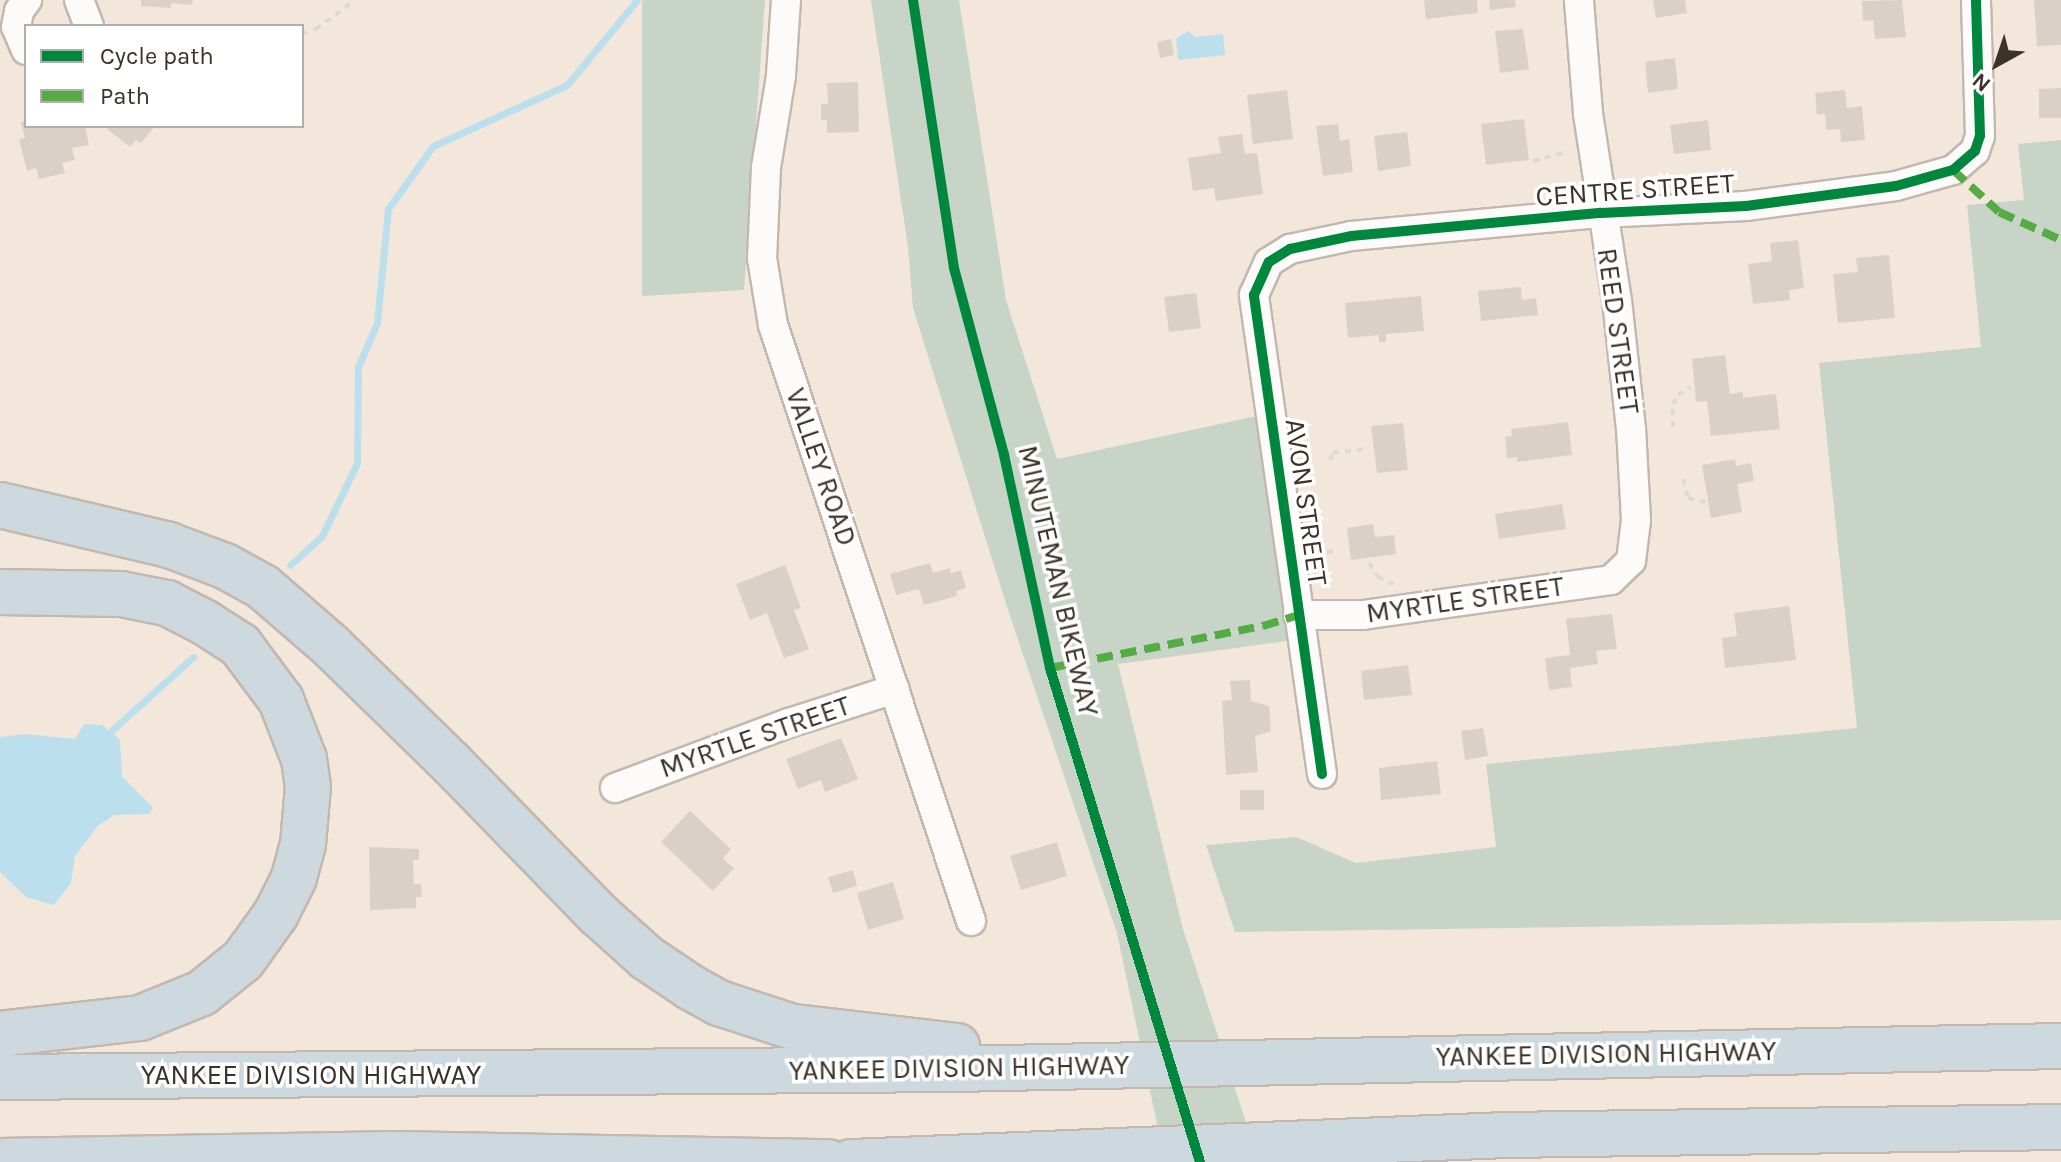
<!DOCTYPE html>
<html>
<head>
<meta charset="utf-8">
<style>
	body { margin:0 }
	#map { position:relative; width:2061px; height:1162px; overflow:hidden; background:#f3e7dc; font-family:Karla,sans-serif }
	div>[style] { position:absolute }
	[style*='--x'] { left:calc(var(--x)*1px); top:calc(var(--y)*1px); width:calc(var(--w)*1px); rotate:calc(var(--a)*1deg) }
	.green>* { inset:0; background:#c7d4c7 }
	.water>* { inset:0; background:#bbdfed }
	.stream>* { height:7px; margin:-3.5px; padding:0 3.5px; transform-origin:3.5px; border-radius:3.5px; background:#bbdfed }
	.building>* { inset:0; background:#dbd0c7 }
	.path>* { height:4px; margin-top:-2px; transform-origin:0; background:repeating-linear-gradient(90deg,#ddd9d5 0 6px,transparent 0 12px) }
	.roads { filter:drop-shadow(2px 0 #c3b8af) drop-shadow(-2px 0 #c3b8af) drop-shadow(0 2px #c3b8af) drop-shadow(0 -2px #c3b8af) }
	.minor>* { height:28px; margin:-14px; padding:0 14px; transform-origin:14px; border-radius:14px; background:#fdfbfa }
	.motorway>* { height:44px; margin:-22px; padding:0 22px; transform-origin:22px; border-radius:22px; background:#cdd9df }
	.quiet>* { height:8px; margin-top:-4px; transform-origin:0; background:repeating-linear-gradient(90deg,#55ac44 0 16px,transparent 0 24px) }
	.cycleway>* { height:10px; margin:-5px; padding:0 5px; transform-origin:5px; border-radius:5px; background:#00873e }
	span { translate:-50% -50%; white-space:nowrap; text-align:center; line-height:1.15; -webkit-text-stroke:7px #fff; paint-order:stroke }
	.street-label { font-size:28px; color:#3d3228 }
	.legend { position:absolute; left:24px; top:24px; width:280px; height:104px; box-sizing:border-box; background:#fff; border:2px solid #b1ada9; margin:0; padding:10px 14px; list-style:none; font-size:24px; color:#3d3228 }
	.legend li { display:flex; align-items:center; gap:16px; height:40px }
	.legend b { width:40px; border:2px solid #b1ada9 }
	.north { position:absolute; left:1957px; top:24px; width:80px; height:80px; -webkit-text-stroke:6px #fff; paint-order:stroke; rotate:220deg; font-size:22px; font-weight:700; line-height:32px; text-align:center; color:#3d3228 }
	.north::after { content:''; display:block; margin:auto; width:28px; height:36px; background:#3d3228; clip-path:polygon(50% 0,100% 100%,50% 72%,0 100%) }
</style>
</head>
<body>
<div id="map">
	<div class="green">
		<div style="clip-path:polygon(642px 0,765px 0,744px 290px,642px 296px)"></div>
		<div style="clip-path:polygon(871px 0,959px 0,1006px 300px,1057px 459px,1266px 414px,1293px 640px,1118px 664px,1183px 929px,1259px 1162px,1165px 1162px,1117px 933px,1009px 613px,913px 308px,908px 247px)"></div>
		<div style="clip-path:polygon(2061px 140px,2061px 920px,1235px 932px,1206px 845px,1296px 837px,1356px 863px,1496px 847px,1486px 764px,1857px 728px,1819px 363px,1981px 347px,1967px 205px,2024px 200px,2018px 144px)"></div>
	</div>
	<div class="water">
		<div style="clip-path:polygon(1188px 31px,1195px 37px,1223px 34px,1225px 55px,1178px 60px,1176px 39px)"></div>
		<div style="clip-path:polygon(84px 724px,102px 725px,120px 740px,122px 776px,153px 808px,149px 814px,114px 815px,98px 826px,75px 856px,71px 883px,54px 905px,26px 897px,0 872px,0 737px,26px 734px,75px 739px)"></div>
	</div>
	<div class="stream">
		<div style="--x:290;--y:565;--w:43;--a:-42.2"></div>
		<div style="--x:322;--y:536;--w:81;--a:-64.4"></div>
		<div style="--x:357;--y:463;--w:96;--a:-89.4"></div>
		<div style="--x:358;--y:367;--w:48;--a:-66.6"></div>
		<div style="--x:377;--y:323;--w:115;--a:-84.5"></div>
		<div style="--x:388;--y:209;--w:77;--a:-54.5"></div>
		<div style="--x:433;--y:146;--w:147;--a:-24.5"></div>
		<div style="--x:567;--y:85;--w:110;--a:-50.5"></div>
		<div style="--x:110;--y:732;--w:112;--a:-42.1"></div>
	</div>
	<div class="building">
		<div style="clip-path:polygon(141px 0,193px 0,192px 5px,171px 3px,171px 8px,141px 6px)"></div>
		<div style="clip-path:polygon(1424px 0,1477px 0,1478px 13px,1426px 19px)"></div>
		<div style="clip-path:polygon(1489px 0,1515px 0,1516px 7px,1490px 10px)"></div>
		<div style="clip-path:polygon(1653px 0,1685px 0,1687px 13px,1656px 18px)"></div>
		<div style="clip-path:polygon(1902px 0,1906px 37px,1875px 39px,1873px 20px,1863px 21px,1862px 1px)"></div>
		<div style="clip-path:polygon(2034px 0,2061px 0,2061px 45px,2037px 46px)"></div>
		<div style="clip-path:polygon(1523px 29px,1529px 69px,1500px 73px,1495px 31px)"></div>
		<div style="clip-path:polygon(1171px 39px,1174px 55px,1160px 58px,1157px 42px)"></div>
		<div style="clip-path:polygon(1675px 58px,1678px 89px,1648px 93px,1645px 62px)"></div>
		<div style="clip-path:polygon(858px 82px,859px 132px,827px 133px,827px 120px,821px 120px,821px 104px,828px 104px,827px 83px)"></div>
		<div style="clip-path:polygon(2061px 88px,2061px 118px,2039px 118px,2039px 89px)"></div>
		<div style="clip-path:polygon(1287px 90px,1293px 139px,1253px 144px,1247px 95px)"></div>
		<div style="clip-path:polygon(1845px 90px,1847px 108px,1862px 106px,1865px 140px,1841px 142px,1840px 129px,1826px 130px,1825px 114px,1817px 115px,1815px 93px)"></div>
		<div style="clip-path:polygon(1524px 119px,1529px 160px,1486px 165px,1481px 124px)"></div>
		<div style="clip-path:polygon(1708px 120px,1711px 150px,1674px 154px,1670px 125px)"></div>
		<div style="clip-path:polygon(26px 121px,26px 126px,85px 126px,89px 145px,72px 148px,75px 160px,62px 163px,65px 173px,39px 179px,36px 168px,27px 171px,19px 139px,25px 138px,21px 122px)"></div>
		<div style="clip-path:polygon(1338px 124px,1340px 141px,1349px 139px,1353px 172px,1323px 176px,1316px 126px)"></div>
		<div style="clip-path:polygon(110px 126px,155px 126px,141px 143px,136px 140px,130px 147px,107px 129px)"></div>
		<div style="clip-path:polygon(1407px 132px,1411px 166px,1378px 171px,1374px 136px)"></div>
		<div style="clip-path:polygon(1242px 134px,1245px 154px,1257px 153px,1263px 194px,1216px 201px,1214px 188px,1193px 191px,1188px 158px,1221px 153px,1218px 137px)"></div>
		<div style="clip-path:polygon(1798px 240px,1804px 288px,1789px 290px,1790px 300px,1753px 304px,1748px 264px,1772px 261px,1770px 243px)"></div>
		<div style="clip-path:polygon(1889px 255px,1895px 318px,1838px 323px,1833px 274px,1858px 272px,1856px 258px)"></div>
		<div style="clip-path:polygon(1521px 287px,1522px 300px,1536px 298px,1538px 315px,1481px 321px,1478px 291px)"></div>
		<div style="clip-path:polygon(1196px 293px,1201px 328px,1169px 332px,1164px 297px)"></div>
		<div style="clip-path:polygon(1421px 296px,1424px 331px,1386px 334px,1386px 342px,1379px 342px,1379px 335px,1348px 338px,1345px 303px)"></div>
		<div style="clip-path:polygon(1725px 355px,1730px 394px,1743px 392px,1743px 398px,1776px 394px,1780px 429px,1711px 436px,1707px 401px,1696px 402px,1692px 359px)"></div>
		<div style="clip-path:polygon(1568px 422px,1572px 455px,1517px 462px,1517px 457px,1507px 458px,1505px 437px,1512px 436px,1511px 429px)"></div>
		<div style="clip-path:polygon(1403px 423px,1408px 470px,1377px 473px,1371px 426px)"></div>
		<div style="clip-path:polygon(1735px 459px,1736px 466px,1751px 463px,1754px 481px,1737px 484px,1742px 512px,1711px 518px,1702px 465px)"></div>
		<div style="clip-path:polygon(1562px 504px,1566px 529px,1499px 539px,1495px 514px)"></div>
		<div style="clip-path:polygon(1373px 524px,1375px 537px,1394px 535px,1396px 554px,1351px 560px,1347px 528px)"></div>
		<div style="clip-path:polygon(930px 563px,933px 573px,950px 568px,951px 573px,961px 570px,966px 588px,956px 591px,957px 596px,924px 605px,919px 589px,896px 595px,890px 574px)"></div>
		<div style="clip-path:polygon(785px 565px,801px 608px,794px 610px,809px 649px,784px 658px,767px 613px,750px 620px,736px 584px)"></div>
		<div style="clip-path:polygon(1789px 606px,1796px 660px,1725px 668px,1722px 638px,1737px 636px,1734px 613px)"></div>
		<div style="clip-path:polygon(1612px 614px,1617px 649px,1596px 651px,1598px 664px,1570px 668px,1572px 687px,1549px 690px,1545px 658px,1570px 655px,1566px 619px)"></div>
		<div style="clip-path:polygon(1408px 665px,1412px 695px,1364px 700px,1361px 671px)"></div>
		<div style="clip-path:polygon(1250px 680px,1251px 701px,1269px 706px,1271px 731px,1255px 736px,1258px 772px,1226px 775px,1222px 701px,1232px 700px,1230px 681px)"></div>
		<div style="clip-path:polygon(1483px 728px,1488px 756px,1465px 760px,1461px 731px)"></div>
		<div style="clip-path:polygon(841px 738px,858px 779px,825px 792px,821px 780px,798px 789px,786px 759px)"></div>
		<div style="clip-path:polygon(1437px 761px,1441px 794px,1381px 800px,1379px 768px)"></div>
		<div style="clip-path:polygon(1240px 790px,1264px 790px,1264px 810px,1240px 810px)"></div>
		<div style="clip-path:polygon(690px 811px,731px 849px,723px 859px,734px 868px,713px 891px,661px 842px)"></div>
		<div style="clip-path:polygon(1057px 842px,1067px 876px,1021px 890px,1010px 856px)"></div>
		<div style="clip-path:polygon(369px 847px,419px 849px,419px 860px,413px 860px,414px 884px,421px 884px,422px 897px,416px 897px,416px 908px,370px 910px)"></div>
		<div style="clip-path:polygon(853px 870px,857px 886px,833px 893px,828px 877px)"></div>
		<div style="clip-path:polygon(893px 882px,904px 919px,868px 930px,857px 893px)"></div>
	</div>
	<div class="path">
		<div style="--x:302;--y:34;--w:15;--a:-20"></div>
		<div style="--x:316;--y:29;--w:49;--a:-36.6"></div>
		<div style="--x:1533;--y:161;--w:35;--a:-15"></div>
		<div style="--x:1673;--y:427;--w:23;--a:-90"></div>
		<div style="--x:1673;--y:404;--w:10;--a:-61"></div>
		<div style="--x:1678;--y:395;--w:15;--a:-32"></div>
		<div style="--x:1330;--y:460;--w:8;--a:-67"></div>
		<div style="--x:1333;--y:453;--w:35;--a:-7"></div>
		<div style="--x:1683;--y:479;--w:20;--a:75"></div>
		<div style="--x:1688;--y:498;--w:18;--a:13"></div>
		<div style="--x:1315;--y:552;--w:23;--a:-2"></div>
		<div style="--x:1369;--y:563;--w:17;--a:57"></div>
		<div style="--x:1378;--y:577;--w:17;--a:25"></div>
	</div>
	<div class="roads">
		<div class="minor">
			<div style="--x:79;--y:0;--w:28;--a:69"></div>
			<div style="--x:786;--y:0;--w:76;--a:93.8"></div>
			<div style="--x:781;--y:76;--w:93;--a:99.3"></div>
			<div style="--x:766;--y:168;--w:90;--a:92.5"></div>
			<div style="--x:762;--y:258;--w:68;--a:80.7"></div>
			<div style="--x:773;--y:325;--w:628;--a:71.62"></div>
			<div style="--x:26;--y:50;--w:25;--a:-113"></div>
			<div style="--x:16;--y:27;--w:16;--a:-79"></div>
			<div style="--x:19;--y:11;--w:14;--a:-54"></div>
			<div style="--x:1298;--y:615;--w:65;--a:0"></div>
			<div style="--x:1363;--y:615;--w:250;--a:-8"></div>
			<div style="--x:1611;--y:580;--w:28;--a:-44"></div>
			<div style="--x:1631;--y:561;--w:41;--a:-83"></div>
			<div style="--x:1636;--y:520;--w:91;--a:-93.1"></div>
			<div style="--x:1631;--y:429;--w:129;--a:-96.2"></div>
			<div style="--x:1617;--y:301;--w:190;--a:-98.8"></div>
			<div style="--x:1588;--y:113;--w:113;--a:-94.6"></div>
			<div style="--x:1322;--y:774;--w:484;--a:-98.1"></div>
			<div style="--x:1254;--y:295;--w:36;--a:-66"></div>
			<div style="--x:1269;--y:262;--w:25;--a:-32"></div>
			<div style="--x:1290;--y:249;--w:62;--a:-12"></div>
			<div style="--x:1351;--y:236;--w:251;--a:-5.3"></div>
			<div style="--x:1601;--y:213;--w:145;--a:-2.8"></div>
			<div style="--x:1746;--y:206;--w:151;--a:-7.6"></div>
			<div style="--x:1896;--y:186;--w:59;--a:-15.7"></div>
			<div style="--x:1953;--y:170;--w:29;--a:-41"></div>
			<div style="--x:1975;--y:151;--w:16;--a:-72"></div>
			<div style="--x:1980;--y:136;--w:136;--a:-91.7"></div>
			<div style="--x:615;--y:788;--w:186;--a:-20.5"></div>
			<div style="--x:789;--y:723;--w:111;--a:-17.8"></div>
		</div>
		<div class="motorway">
			<div style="--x:0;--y:505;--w:174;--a:13.3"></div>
			<div style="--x:169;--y:545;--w:60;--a:20.6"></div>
			<div style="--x:225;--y:566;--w:43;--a:28.9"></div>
			<div style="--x:263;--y:587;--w:90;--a:40.9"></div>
			<div style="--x:331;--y:646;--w:169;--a:44.3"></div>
			<div style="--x:452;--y:764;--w:209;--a:45.8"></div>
			<div style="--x:598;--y:914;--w:66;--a:41.9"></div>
			<div style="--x:647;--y:958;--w:52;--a:34"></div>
			<div style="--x:690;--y:987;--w:33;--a:29"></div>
			<div style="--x:719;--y:1003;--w:78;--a:18"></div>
			<div style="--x:793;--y:1027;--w:165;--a:6.6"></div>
			<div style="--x:0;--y:592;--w:121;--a:0.9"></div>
			<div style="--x:121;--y:594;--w:47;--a:11.1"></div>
			<div style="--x:167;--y:603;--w:42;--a:27.2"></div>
			<div style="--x:204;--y:622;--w:43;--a:32.6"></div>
			<div style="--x:240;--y:645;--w:69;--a:53.3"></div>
			<div style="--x:281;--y:700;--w:63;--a:68.7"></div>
			<div style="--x:304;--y:759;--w:27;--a:82"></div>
			<div style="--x:308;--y:786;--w:58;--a:94.9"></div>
			<div style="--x:303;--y:844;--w:35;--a:105"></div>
			<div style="--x:294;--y:878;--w:40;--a:116.6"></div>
			<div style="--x:276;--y:914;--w:57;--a:125.7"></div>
			<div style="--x:243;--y:960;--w:53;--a:141.2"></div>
			<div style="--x:202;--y:993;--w:67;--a:158"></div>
			<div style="--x:140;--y:1018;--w:141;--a:173.5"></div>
			<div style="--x:0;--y:1077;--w:954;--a:-0.48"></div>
			<div style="--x:954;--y:1069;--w:1107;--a:-1.19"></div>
			<div style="--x:0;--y:1161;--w:397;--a:-1"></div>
			<div style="--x:397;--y:1154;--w:432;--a:1.1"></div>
			<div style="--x:851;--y:1162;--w:655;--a:-2.36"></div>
			<div style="--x:1505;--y:1135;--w:556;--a:-0.82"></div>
		</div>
	</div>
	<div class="quiet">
		<div style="--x:1953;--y:170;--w:62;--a:42.4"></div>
		<div style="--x:1999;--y:212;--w:68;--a:24.3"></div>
		<div style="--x:1050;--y:668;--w:217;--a:-11.2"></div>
		<div style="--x:1263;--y:626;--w:37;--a:-17"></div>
	</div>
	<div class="cycleway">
		<div style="--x:913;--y:0;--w:271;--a:81.3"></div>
		<div style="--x:954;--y:268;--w:194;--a:75"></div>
		<div style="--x:1004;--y:455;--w:218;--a:77.8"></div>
		<div style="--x:1050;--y:668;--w:516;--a:73.11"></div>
		<div style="--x:1322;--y:774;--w:484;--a:-98.1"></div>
		<div style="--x:1254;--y:295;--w:36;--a:-66"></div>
		<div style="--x:1269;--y:262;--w:25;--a:-32"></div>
		<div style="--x:1290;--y:249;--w:62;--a:-12"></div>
		<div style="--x:1351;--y:236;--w:251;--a:-5.3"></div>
		<div style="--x:1601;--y:213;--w:145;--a:-2.8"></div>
		<div style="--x:1746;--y:206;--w:151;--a:-7.6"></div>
		<div style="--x:1896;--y:186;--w:59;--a:-15.7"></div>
		<div style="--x:1953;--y:170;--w:29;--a:-41"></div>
		<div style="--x:1975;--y:151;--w:16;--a:-72"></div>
		<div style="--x:1980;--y:136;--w:136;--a:-91.7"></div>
	</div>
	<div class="street-label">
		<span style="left:1635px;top:190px;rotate:-4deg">CENTRE STREET</span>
		<span style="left:1618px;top:331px;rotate:82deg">REED STREET</span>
		<span style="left:821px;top:467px;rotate:71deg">VALLEY ROAD</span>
		<span style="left:1306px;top:502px;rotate:82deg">AVON STREET</span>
		<span style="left:1058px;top:581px;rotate:77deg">MINUTEMAN BIKEWAY</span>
		<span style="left:1465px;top:600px;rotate:-8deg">MYRTLE STREET</span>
		<span style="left:755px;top:737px;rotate:-19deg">MYRTLE STREET</span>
		<span style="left:1606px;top:1054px;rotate:-1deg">YANKEE DIVISION HIGHWAY</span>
		<span style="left:959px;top:1068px;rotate:-1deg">YANKEE DIVISION HIGHWAY</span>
		<span style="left:311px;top:1075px">YANKEE DIVISION HIGHWAY</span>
	</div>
	<ul class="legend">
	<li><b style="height:10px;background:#00873e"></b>Cycle path</li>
	<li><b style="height:10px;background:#55ac44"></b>Path</li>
	</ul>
	<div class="north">N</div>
</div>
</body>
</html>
